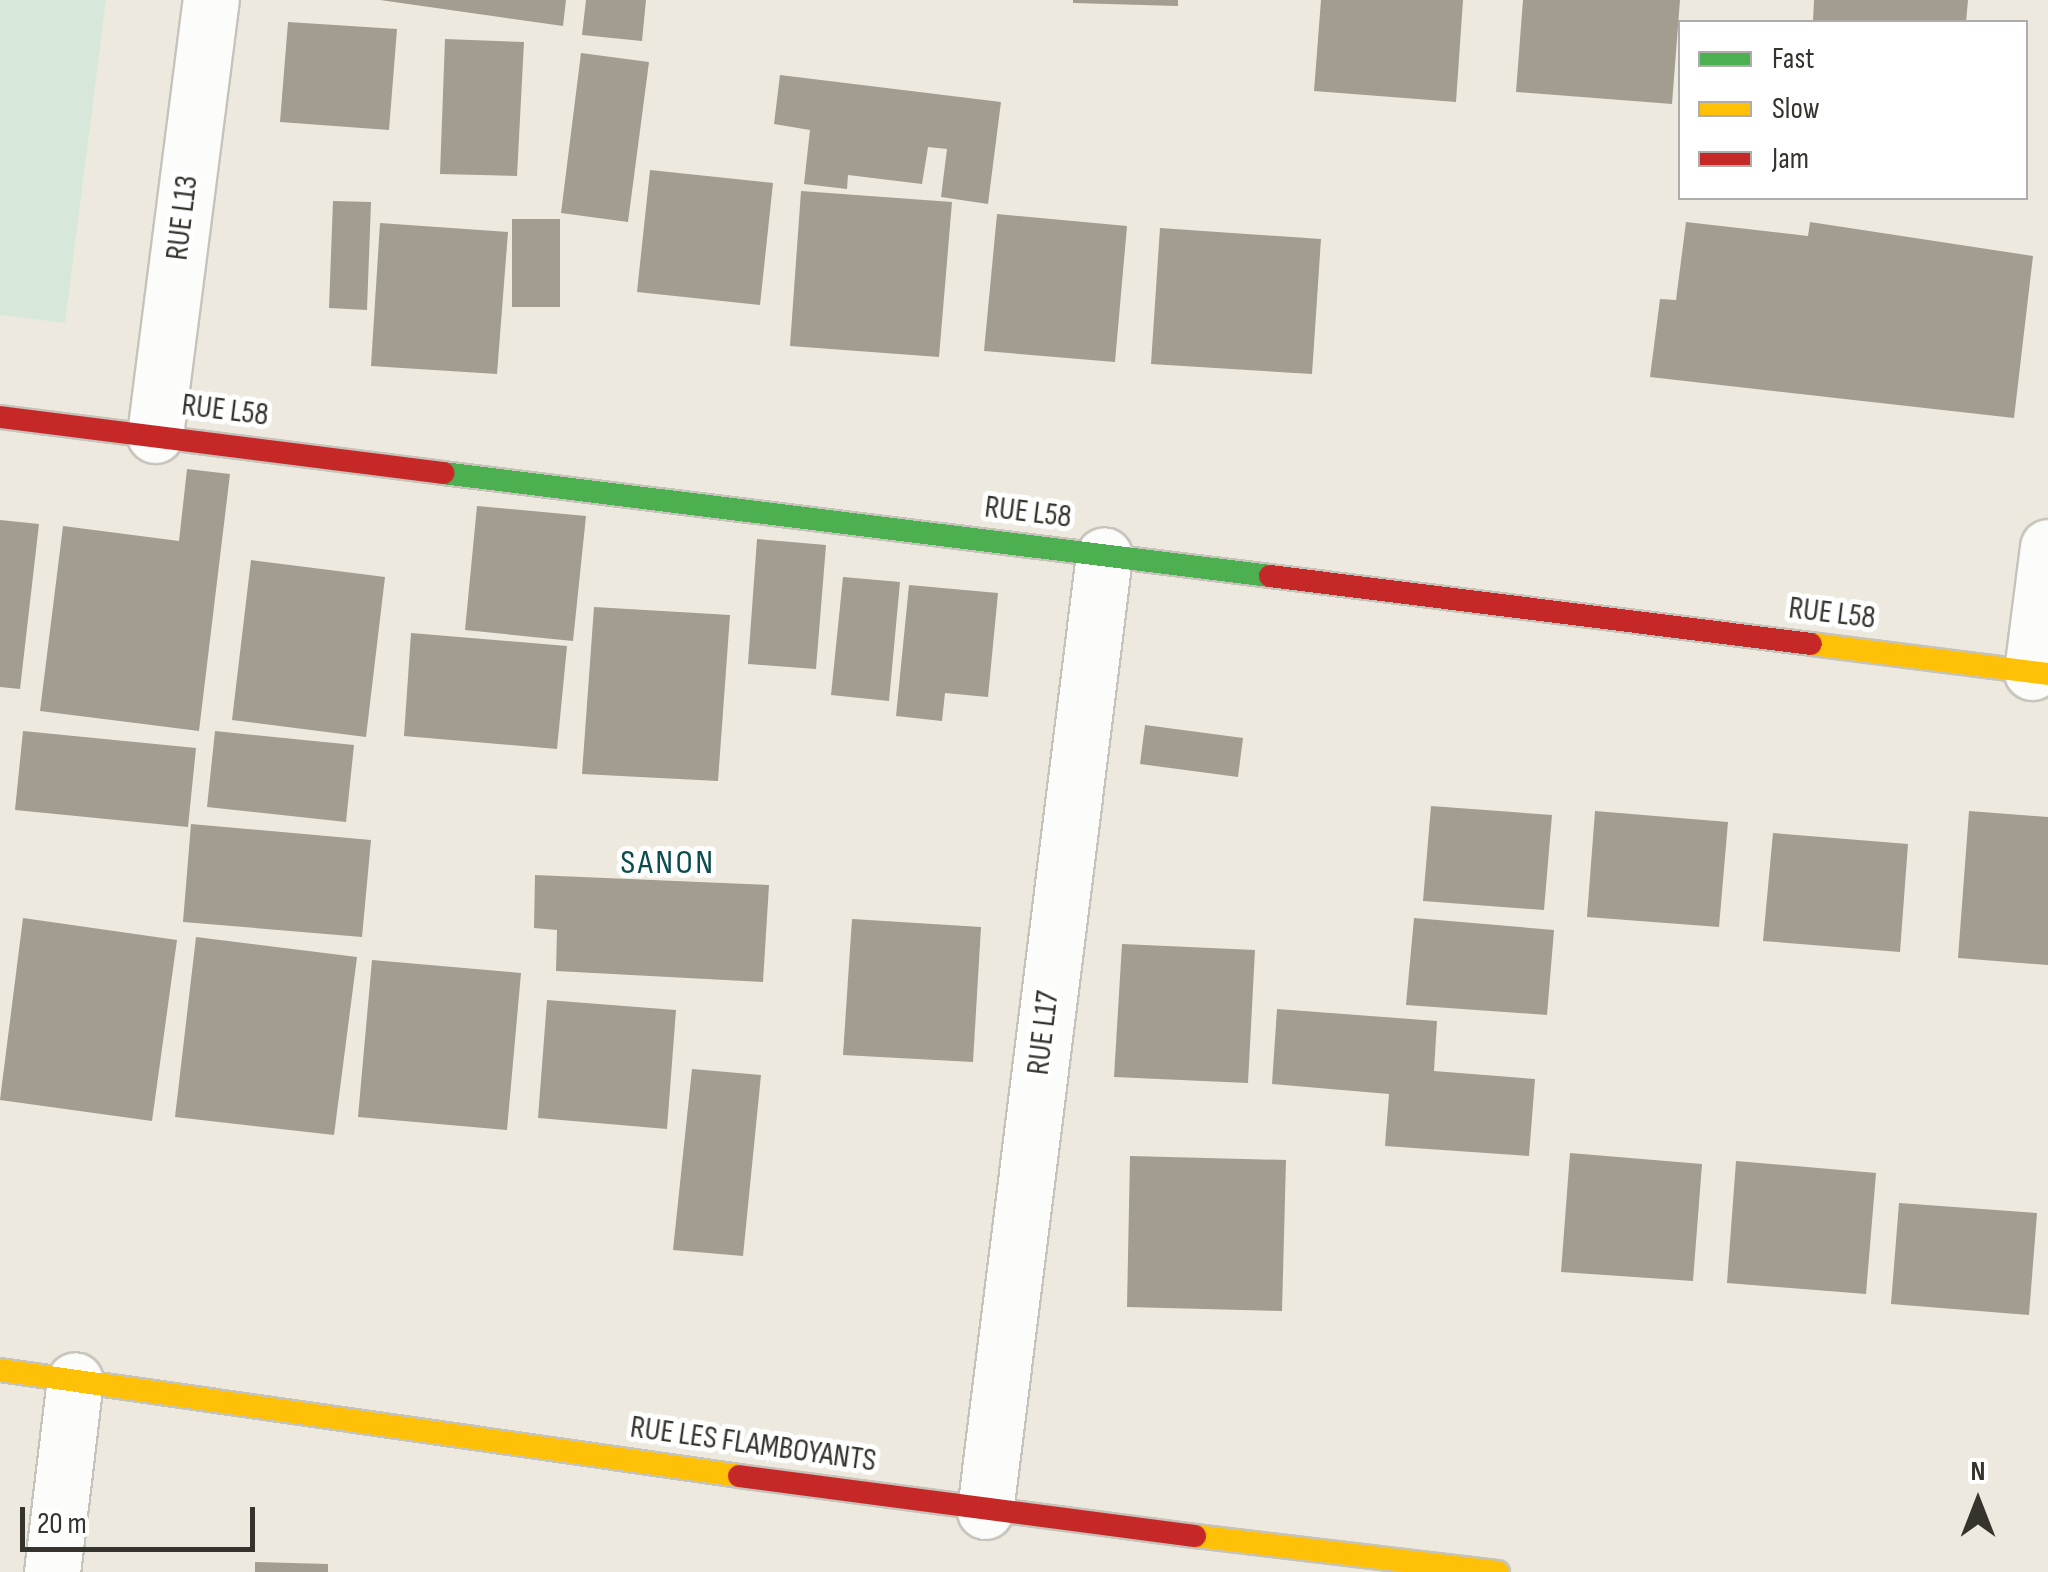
<!DOCTYPE html>
<html>
<head>
<meta charset="utf-8">
<style>
	body { margin:0 }
	#map { position:relative; width:2048px; height:1572px; overflow:hidden; background:#ede9df; font-family:"Sofia Sans Condensed",sans-serif }
	div>[style] { position:absolute }
	[style*='--x'] { left:calc(var(--x)*1px); top:calc(var(--y)*1px); width:calc(var(--w)*1px); rotate:calc(var(--a)*1deg) }
	.green>* { inset:0; background:#d7e8da }
	.building>* { inset:0; background:#a29d90 }
	.roads { filter:drop-shadow(2px 0 #c6c3bb) drop-shadow(-2px 0 #c6c3bb) drop-shadow(0 2px #c6c3bb) drop-shadow(0 -2px #c6c3bb) }
	.street>* { height:55px; margin:-27.5px; padding:0 27.5px; transform-origin:27.5px; border-radius:27.5px; background:#fcfcfa }
	.fast>* { height:22px; margin:-11px; padding:0 11px; transform-origin:11px; border-radius:11px; background:#4caf50 }
	.slow>* { height:22px; margin:-11px; padding:0 11px; transform-origin:11px; border-radius:11px; background:#ffc107 }
	.jam>* { height:22px; margin:-11px; padding:0 11px; transform-origin:11px; border-radius:11px; background:#c62828 }
	span { translate:-50% -50%; white-space:nowrap; text-align:center; line-height:1.15; -webkit-text-stroke:10px #fff; paint-order:stroke }
	.street-label { font-size:32px; color:#36332d }
	.neighbourhood-label { font-size:35px; color:#0c4c4e; letter-spacing:2.5px }
	.legend { position:absolute; left:1678px; top:20px; width:350px; height:180px; box-sizing:border-box; background:#fff; border:2px solid #afadab; margin:0; padding:12px 18px; list-style:none; font-size:30px; color:#36332d }
	.legend li { display:flex; align-items:center; gap:20px; height:50px }
	.legend b { width:50px; border:2px solid #afadab }
	.north { position:absolute; left:1928px; top:1452px; width:100px; height:100px; -webkit-text-stroke:8px #fff; paint-order:stroke; rotate:0deg; font-size:28px; font-weight:700; line-height:40px; text-align:center; color:#36332d }
	.north::after { content:''; display:block; margin:auto; width:35px; height:45px; background:#36332d; clip-path:polygon(50% 0,100% 100%,50% 72%,0 100%) }
	.scale { position:absolute; left:20px; top:1507px; width:235px; height:45px; box-sizing:border-box; border:5px solid #36332d; border-top:0; padding-left:12px; font-size:30px; line-height:35px; white-space:nowrap; color:#36332d; -webkit-text-stroke:8px #fff; paint-order:stroke }
</style>
</head>
<body>
<div id="map">
	<div class="green">
		<div style="clip-path:polygon(0 0,106px 0,65px 323px,0 315px)"></div>
	</div>
	<div class="building">
		<div style="clip-path:polygon(380px 0,566px 0,563px 26px)"></div>
		<div style="clip-path:polygon(586px 0,646px 0,642px 41px,582px 35px)"></div>
		<div style="clip-path:polygon(1073px 0,1178px 0,1178px 6px,1073px 3px)"></div>
		<div style="clip-path:polygon(1321px 0,1463px 0,1456px 102px,1314px 91px)"></div>
		<div style="clip-path:polygon(1523px 0,1680px 0,1672px 104px,1516px 92px)"></div>
		<div style="clip-path:polygon(1814px 0,1968px 0,1966px 22px,1813px 22px)"></div>
		<div style="clip-path:polygon(288px 22px,397px 29px,389px 130px,280px 122px)"></div>
		<div style="clip-path:polygon(445px 39px,524px 42px,517px 176px,440px 174px)"></div>
		<div style="clip-path:polygon(581px 53px,649px 62px,628px 222px,561px 213px)"></div>
		<div style="clip-path:polygon(780px 75px,1001px 102px,988px 204px,941px 197px,947px 149px,928px 147px,922px 184px,848px 175px,847px 189px,804px 184px,810px 130px,774px 124px)"></div>
		<div style="clip-path:polygon(650px 170px,773px 183px,760px 305px,637px 292px)"></div>
		<div style="clip-path:polygon(801px 191px,952px 202px,939px 357px,790px 346px)"></div>
		<div style="clip-path:polygon(333px 201px,371px 202px,367px 310px,329px 308px)"></div>
		<div style="clip-path:polygon(997px 214px,1127px 226px,1115px 362px,984px 351px)"></div>
		<div style="clip-path:polygon(512px 219px,560px 219px,560px 307px,512px 307px)"></div>
		<div style="clip-path:polygon(1686px 222px,1808px 236px,1810px 222px,2033px 256px,2014px 418px,1650px 377px,1660px 299px,1676px 300px)"></div>
		<div style="clip-path:polygon(380px 223px,508px 232px,497px 374px,371px 366px)"></div>
		<div style="clip-path:polygon(1160px 228px,1321px 239px,1312px 374px,1151px 364px)"></div>
		<div style="clip-path:polygon(187px 469px,230px 474px,199px 731px,40px 711px,63px 526px,179px 541px)"></div>
		<div style="clip-path:polygon(477px 506px,586px 516px,573px 641px,465px 630px)"></div>
		<div style="clip-path:polygon(0 520px,39px 524px,20px 689px,0 687px)"></div>
		<div style="clip-path:polygon(757px 539px,826px 545px,816px 669px,748px 664px)"></div>
		<div style="clip-path:polygon(251px 560px,385px 577px,366px 737px,232px 720px)"></div>
		<div style="clip-path:polygon(843px 577px,900px 582px,889px 701px,831px 695px)"></div>
		<div style="clip-path:polygon(909px 585px,998px 593px,988px 697px,945px 693px,942px 721px,896px 716px)"></div>
		<div style="clip-path:polygon(594px 607px,730px 615px,718px 781px,582px 774px)"></div>
		<div style="clip-path:polygon(411px 633px,567px 646px,557px 749px,404px 736px)"></div>
		<div style="clip-path:polygon(1145px 725px,1243px 738px,1238px 777px,1140px 764px)"></div>
		<div style="clip-path:polygon(23px 731px,196px 748px,188px 827px,15px 810px)"></div>
		<div style="clip-path:polygon(215px 731px,354px 745px,346px 822px,207px 807px)"></div>
		<div style="clip-path:polygon(1431px 806px,1552px 815px,1544px 910px,1423px 901px)"></div>
		<div style="clip-path:polygon(1595px 811px,1728px 822px,1719px 927px,1587px 917px)"></div>
		<div style="clip-path:polygon(1969px 811px,2048px 817px,2048px 965px,1958px 958px)"></div>
		<div style="clip-path:polygon(191px 824px,371px 840px,362px 937px,183px 922px)"></div>
		<div style="clip-path:polygon(1773px 833px,1908px 844px,1900px 952px,1763px 941px)"></div>
		<div style="clip-path:polygon(535px 875px,769px 885px,763px 982px,556px 971px,557px 930px,534px 928px)"></div>
		<div style="clip-path:polygon(23px 918px,177px 940px,152px 1121px,0 1100px)"></div>
		<div style="clip-path:polygon(1414px 918px,1554px 930px,1547px 1015px,1406px 1005px)"></div>
		<div style="clip-path:polygon(852px 919px,981px 927px,973px 1062px,843px 1055px)"></div>
		<div style="clip-path:polygon(196px 937px,357px 957px,334px 1135px,175px 1117px)"></div>
		<div style="clip-path:polygon(1122px 944px,1255px 950px,1248px 1083px,1114px 1077px)"></div>
		<div style="clip-path:polygon(372px 960px,521px 973px,507px 1130px,358px 1117px)"></div>
		<div style="clip-path:polygon(547px 1000px,676px 1010px,667px 1129px,538px 1118px)"></div>
		<div style="clip-path:polygon(1277px 1009px,1437px 1021px,1434px 1071px,1535px 1079px,1529px 1156px,1385px 1146px,1389px 1094px,1272px 1084px)"></div>
		<div style="clip-path:polygon(692px 1069px,761px 1075px,743px 1256px,673px 1250px)"></div>
		<div style="clip-path:polygon(1570px 1153px,1702px 1164px,1693px 1281px,1561px 1272px)"></div>
		<div style="clip-path:polygon(1130px 1156px,1286px 1160px,1282px 1311px,1127px 1307px)"></div>
		<div style="clip-path:polygon(1736px 1161px,1876px 1173px,1866px 1294px,1727px 1283px)"></div>
		<div style="clip-path:polygon(1899px 1203px,2037px 1213px,2029px 1315px,1891px 1304px)"></div>
		<div style="clip-path:polygon(255px 1562px,328px 1564px,328px 1572px,255px 1572px)"></div>
	</div>
	<div class="roads">
		<div class="street">
			<div style="--x:155;--y:435;--w:439;--a:-82.7"></div>
			<div style="--x:2032;--y:672;--w:126;--a:-82.7"></div>
			<div style="--x:985;--y:1511;--w:963;--a:-82.9"></div>
			<div style="--x:52;--y:1572;--w:193;--a:-83.2"></div>
		</div>
		<div class="fast">
			<div style="--x:443;--y:473;--w:833;--a:7.1"></div>
		</div>
		<div class="slow">
			<div style="--x:1811;--y:644;--w:239;--a:7.2"></div>
			<div style="--x:0;--y:1370;--w:747;--a:8.16"></div>
			<div style="--x:1195;--y:1536;--w:305;--a:6.8"></div>
		</div>
		<div class="jam">
			<div style="--x:0;--y:417;--w:447;--a:7.2"></div>
			<div style="--x:1270;--y:576;--w:545;--a:7.16"></div>
			<div style="--x:739;--y:1476;--w:460;--a:7.5"></div>
		</div>
	</div>
	<div class="street-label">
		<span style="left:183px;top:218px;rotate:-83deg">RUE L13</span>
		<span style="left:225px;top:411px;rotate:7deg">RUE L58</span>
		<span style="left:1028px;top:513px;rotate:7deg">RUE L58</span>
		<span style="left:1832px;top:614px;rotate:7deg">RUE L58</span>
		<span style="left:1044px;top:1033px;rotate:-83deg">RUE L17</span>
		<span style="left:753px;top:1445px;rotate:8deg">RUE LES FLAMBOYANTS</span>
	</div>
	<div class="neighbourhood-label">
		<span style="left:668px;top:863px">SANON</span>
	</div>
	<ul class="legend">
	<li><b style="height:12px;background:#4caf50"></b>Fast</li>
	<li><b style="height:12px;background:#ffc107"></b>Slow</li>
	<li><b style="height:12px;background:#c62828"></b>Jam</li>
	</ul>
	<div class="north">N</div>
	<div class="scale">20 m</div>
</div>
</body>
</html>
